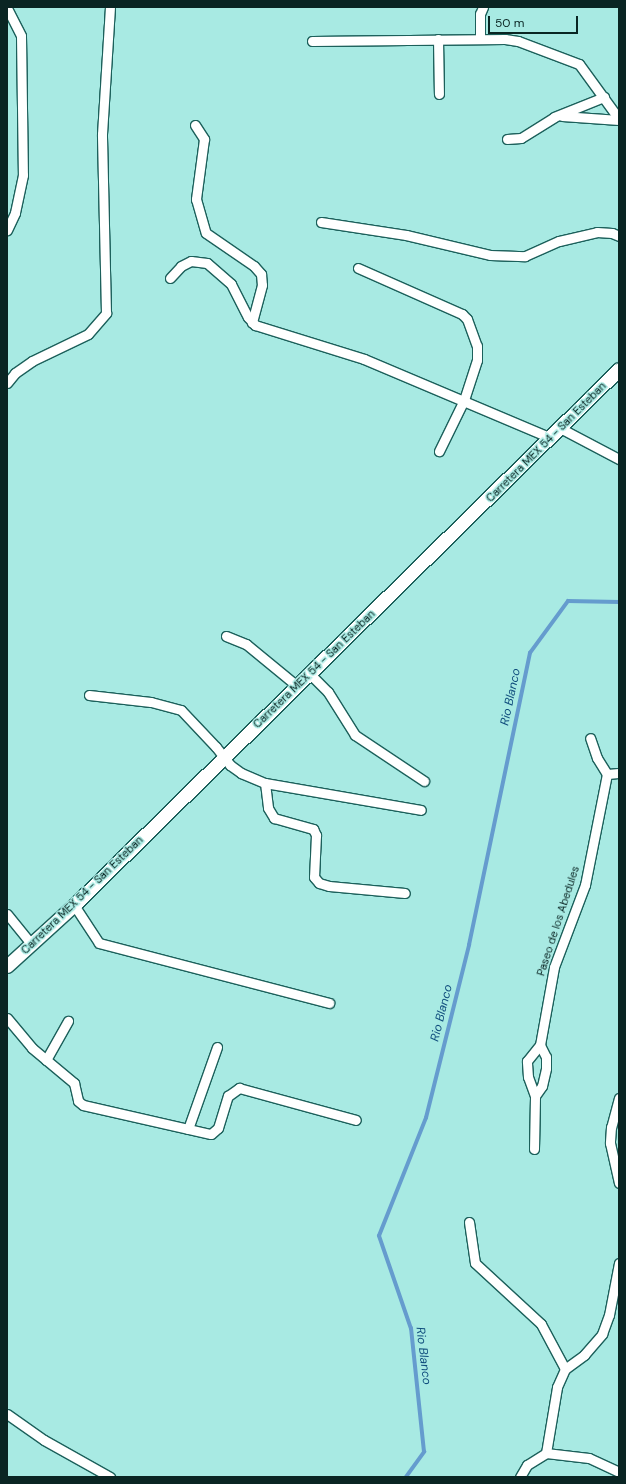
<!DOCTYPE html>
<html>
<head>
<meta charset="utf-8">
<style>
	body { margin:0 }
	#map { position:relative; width:626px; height:1484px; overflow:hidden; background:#a8eae3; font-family:"DM Sans",sans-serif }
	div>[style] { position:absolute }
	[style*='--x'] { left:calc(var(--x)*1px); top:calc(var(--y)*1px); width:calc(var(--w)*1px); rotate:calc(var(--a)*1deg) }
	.stream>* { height:3.5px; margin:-1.75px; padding:0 1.75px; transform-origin:1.75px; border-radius:1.75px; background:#659cce }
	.roads { filter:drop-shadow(1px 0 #1c605b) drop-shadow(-1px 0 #1c605b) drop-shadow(0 1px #1c605b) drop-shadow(0 -1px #1c605b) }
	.street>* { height:9px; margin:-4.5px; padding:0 4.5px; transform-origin:4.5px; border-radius:4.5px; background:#fff }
	.secondary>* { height:13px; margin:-6.5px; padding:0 6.5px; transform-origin:6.5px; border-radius:6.5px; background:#fff }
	span { translate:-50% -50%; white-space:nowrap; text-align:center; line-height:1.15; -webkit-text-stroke:3px #a8eae3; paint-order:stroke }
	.street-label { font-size:11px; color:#0a2523 }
	.water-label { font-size:12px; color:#104d7d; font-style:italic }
	.frame { position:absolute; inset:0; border:8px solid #0a2523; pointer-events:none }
	.scale { position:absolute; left:488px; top:16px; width:90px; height:18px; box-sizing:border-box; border:2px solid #0a2523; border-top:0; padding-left:5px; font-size:12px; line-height:14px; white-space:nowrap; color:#0a2523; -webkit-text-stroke:3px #a8eae3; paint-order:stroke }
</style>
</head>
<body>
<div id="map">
	<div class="stream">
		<div style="--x:406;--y:1477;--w:31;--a:-54"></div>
		<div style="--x:424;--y:1452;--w:124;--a:-96"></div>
		<div style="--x:411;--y:1329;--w:98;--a:-109"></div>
		<div style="--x:379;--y:1236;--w:127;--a:-68.3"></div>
		<div style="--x:426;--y:1118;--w:178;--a:-76"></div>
		<div style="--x:469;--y:945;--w:298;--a:-78.2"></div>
		<div style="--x:530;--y:653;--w:64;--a:-53.8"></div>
		<div style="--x:568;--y:601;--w:51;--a:1.1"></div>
	</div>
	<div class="roads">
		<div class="street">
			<div style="--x:7;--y:8;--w:31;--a:63"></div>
			<div style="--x:21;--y:36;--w:139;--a:89.2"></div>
			<div style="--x:23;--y:175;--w:39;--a:102"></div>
			<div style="--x:15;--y:213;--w:19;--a:115"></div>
			<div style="--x:438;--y:39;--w:55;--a:89"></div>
			<div style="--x:480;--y:39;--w:25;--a:-90"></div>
			<div style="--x:480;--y:14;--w:8;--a:-67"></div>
			<div style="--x:312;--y:41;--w:193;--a:-0.6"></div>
			<div style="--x:505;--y:39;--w:13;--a:9"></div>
			<div style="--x:518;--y:41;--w:65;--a:20.7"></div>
			<div style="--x:579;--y:64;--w:68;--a:54"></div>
			<div style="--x:562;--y:116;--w:57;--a:4"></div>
			<div style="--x:195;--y:125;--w:17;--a:57"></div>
			<div style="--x:204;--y:139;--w:61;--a:97.6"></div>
			<div style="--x:196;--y:199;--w:35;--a:74"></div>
			<div style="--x:206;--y:233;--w:58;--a:34.5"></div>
			<div style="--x:254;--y:266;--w:11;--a:49"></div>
			<div style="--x:261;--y:274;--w:11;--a:85"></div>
			<div style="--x:262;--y:285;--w:39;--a:105"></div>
			<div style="--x:507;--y:139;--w:14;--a:-4"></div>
			<div style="--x:521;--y:138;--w:39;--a:-32"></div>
			<div style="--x:554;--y:117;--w:54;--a:-21.8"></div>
			<div style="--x:321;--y:222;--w:86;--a:8.7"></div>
			<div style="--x:406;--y:235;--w:86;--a:13.4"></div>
			<div style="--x:490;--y:255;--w:35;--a:2"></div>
			<div style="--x:525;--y:256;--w:37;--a:-24"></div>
			<div style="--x:559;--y:241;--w:39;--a:-13"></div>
			<div style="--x:597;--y:232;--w:15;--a:4"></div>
			<div style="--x:612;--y:233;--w:8;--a:23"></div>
			<div style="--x:358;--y:268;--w:114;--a:23.9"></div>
			<div style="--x:462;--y:314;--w:7;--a:45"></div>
			<div style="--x:467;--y:319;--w:29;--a:70"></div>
			<div style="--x:477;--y:346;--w:14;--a:90"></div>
			<div style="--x:477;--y:360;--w:42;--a:108"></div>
			<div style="--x:464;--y:400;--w:57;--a:116.1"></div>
			<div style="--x:170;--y:278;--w:16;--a:-47"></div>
			<div style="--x:181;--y:266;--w:11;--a:-27"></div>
			<div style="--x:191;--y:261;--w:16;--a:7"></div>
			<div style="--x:207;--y:263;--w:32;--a:41"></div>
			<div style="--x:231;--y:284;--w:37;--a:63"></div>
			<div style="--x:248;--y:317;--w:11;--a:49"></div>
			<div style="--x:255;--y:325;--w:114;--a:17.3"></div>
			<div style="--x:364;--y:359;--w:203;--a:22.9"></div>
			<div style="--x:7;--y:383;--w:13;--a:-51"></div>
			<div style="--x:15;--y:373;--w:21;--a:-35"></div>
			<div style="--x:32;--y:361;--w:62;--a:-25.7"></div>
			<div style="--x:88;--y:334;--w:28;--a:-49"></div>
			<div style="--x:106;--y:313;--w:179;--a:-91.3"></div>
			<div style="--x:102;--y:134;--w:127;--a:-86.4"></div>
			<div style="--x:560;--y:428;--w:67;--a:27.7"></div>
			<div style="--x:226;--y:636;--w:22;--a:22"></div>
			<div style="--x:246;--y:644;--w:65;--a:39.4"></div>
			<div style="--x:309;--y:673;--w:27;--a:45"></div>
			<div style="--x:328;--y:692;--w:51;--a:57.9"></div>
			<div style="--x:355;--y:735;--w:83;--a:33.7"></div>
			<div style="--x:89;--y:695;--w:62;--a:6.4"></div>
			<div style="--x:151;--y:702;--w:31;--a:15"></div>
			<div style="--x:181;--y:710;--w:51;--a:46.6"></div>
			<div style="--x:216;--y:747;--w:23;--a:52"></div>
			<div style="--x:230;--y:765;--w:14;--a:36"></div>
			<div style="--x:241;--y:773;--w:26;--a:23"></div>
			<div style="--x:265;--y:783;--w:158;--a:9.8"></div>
			<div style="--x:607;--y:774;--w:12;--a:-5"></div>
			<div style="--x:265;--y:783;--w:25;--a:83"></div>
			<div style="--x:268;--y:808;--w:12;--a:59"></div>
			<div style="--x:274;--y:818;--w:41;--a:15.8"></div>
			<div style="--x:313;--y:829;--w:7;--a:63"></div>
			<div style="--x:316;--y:835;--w:42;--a:92.7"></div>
			<div style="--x:314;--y:877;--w:8;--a:50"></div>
			<div style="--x:319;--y:883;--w:10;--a:17"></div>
			<div style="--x:329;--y:886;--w:76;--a:5.3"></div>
			<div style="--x:74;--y:905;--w:45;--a:56.7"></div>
			<div style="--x:99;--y:943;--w:238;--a:14.6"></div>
			<div style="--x:7;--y:914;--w:38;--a:51"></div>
			<div style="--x:7;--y:1018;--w:39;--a:50"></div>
			<div style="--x:32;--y:1048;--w:55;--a:39.8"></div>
			<div style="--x:74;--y:1083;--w:18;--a:77"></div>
			<div style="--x:78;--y:1101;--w:6;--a:39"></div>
			<div style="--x:83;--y:1105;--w:131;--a:12.8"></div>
			<div style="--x:211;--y:1134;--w:9;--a:-41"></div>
			<div style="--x:218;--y:1128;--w:34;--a:-73"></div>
			<div style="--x:228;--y:1096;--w:14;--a:-36"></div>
			<div style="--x:239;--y:1088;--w:121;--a:15.3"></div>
			<div style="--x:46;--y:1060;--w:45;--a:-60.6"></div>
			<div style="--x:535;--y:1096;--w:12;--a:-55"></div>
			<div style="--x:542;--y:1086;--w:18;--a:-77"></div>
			<div style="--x:546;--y:1068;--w:11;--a:-90"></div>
			<div style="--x:546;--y:1057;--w:13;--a:-117"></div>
			<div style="--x:619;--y:1098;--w:30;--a:105"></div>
			<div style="--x:611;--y:1127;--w:16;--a:94"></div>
			<div style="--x:610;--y:1143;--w:41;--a:77.3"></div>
			<div style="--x:188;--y:1129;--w:87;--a:-70.5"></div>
			<div style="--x:534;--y:1149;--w:53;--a:-88.9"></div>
			<div style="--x:535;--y:1096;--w:20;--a:-110"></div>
			<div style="--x:528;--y:1077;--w:16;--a:-94"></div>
			<div style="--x:527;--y:1061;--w:21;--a:-51"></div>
			<div style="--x:540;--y:1045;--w:79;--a:-79.8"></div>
			<div style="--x:554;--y:967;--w:88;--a:-69.3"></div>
			<div style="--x:585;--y:885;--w:113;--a:-78.8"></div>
			<div style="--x:607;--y:774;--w:19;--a:-122"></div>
			<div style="--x:597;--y:758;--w:21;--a:-109"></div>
			<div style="--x:469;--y:1222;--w:41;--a:81.7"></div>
			<div style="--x:475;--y:1263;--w:90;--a:42.7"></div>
			<div style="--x:541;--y:1324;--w:51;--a:61.9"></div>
			<div style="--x:7;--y:1414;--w:45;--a:35.1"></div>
			<div style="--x:44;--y:1440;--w:76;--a:29.3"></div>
			<div style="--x:546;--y:1453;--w:67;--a:-80.5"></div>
			<div style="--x:557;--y:1387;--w:20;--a:-66"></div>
			<div style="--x:565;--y:1369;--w:24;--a:-36"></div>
			<div style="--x:584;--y:1355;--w:28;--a:-49"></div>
			<div style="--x:602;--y:1334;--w:20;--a:-70"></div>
			<div style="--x:609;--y:1315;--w:53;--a:-79.1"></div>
			<div style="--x:546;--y:1453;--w:43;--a:6.6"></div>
			<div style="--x:589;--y:1458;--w:33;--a:25"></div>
			<div style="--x:520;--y:1477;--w:14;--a:-60"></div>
			<div style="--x:527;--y:1465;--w:22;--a:-32"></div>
		</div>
		<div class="secondary">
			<div style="--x:7;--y:966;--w:91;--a:-42.3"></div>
			<div style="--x:74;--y:905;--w:764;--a:-44.52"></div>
		</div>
	</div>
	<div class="street-label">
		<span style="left:546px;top:442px;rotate:-45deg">Carretera MEX 54 - San Esteban</span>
		<span style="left:314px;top:669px;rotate:-44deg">Carretera MEX 54 - San Esteban</span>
		<span style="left:82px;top:895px;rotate:-44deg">Carretera MEX 54 - San Esteban</span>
		<span style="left:558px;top:921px;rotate:-72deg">Paseo de los Abedules</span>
	</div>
	<div class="water-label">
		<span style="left:511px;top:697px;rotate:-78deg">Rio Blanco</span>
		<span style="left:442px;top:1013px;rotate:-76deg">Rio Blanco</span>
		<span style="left:423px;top:1356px;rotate:83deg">Rio Blanco</span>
	</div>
	<div class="frame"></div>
	<div class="scale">50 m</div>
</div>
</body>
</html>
